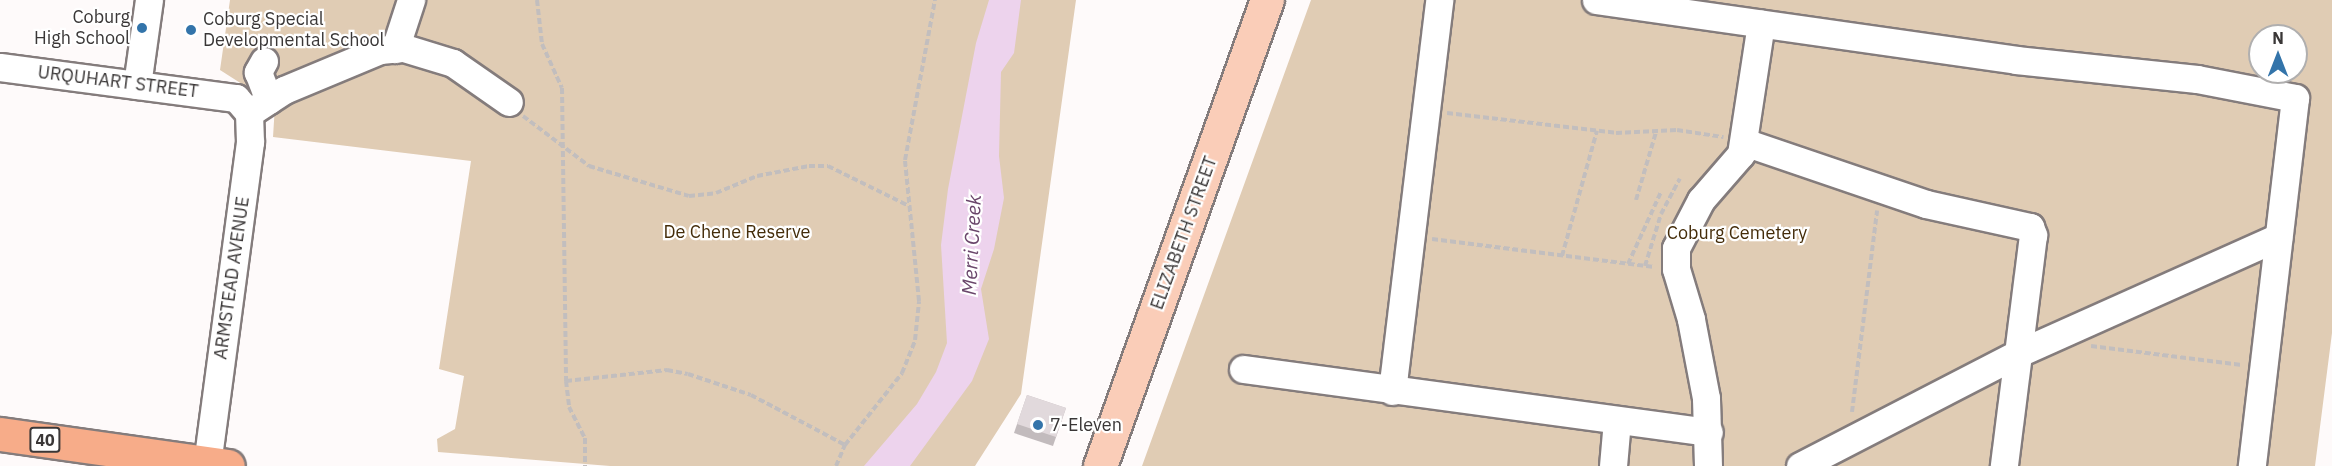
<!DOCTYPE html>
<html>
<head>
<meta charset="utf-8">
<style>
	body { margin:0 }
	#map { position:relative; width:2332px; height:466px; overflow:hidden; background:#fefafa; font-family:"IBM Plex Sans",sans-serif }
	div>[style] { position:absolute }
	[style*='--x'] { left:calc(var(--x)*1px); top:calc(var(--y)*1px); width:calc(var(--w)*1px); rotate:calc(var(--a)*1deg) }
	.green>* { inset:0; background:#e0ccb4 }
	.water>* { inset:0; background:#edd3ed }
	.path>* { height:4px; margin-top:-2px; transform-origin:0; background:repeating-linear-gradient(90deg,#c2bebe 0 6px,transparent 0 9px) }
	.roads { filter:drop-shadow(2px 0 #847c7c) drop-shadow(-2px 0 #847c7c) drop-shadow(0 2px #847c7c) drop-shadow(0 -2px #847c7c) }
	.minor>* { height:27px; margin:-13.5px; padding:0 13.5px; transform-origin:13.5px; border-radius:13.5px; background:#fff }
	.major>* { height:33px; margin:-16.5px; padding:0 16.5px; transform-origin:16.5px; border-radius:16.5px; background:#facdb8 }
	.highway>* { height:33px; margin:-16.5px; padding:0 16.5px; transform-origin:16.5px; border-radius:16.5px; background:#f7ac89 }
	.wall>* { inset:0; background:#c2bbbd }
	.building>* { inset:0; background:#e1d9dc }
	.dots>* { width:16px; height:16px; translate:-50% -50%; box-sizing:border-box; border:3px solid #fff; border-radius:50% }
	span { translate:-50% -50%; white-space:nowrap; text-align:center; line-height:1.15; -webkit-text-stroke:4.5px #fff; paint-order:stroke }
	.shield-label span { padding:2px 4px; background:#fff; border:2px solid; border-radius:4px; -webkit-text-stroke-width:0 }
	.shield-label { font-size:16px; color:#3a3737; font-weight:700 }
	.poi-label { font-size:18px; color:#3a3737 }
	.right { translate:-100% -50%; text-align:right }
	.left { translate:0 -50%; text-align:left }
	.street-label { font-size:18px; color:#3a3737 }
	.park-label { font-size:18px; color:#442c09 }
	.water-label { font-size:20px; color:#6a466b; font-style:italic }
	.north { position:absolute; left:2248px; top:24px; width:60px; height:60px; box-sizing:border-box; background:#fff; border:2px solid #b0afaf; border-radius:50%; rotate:0deg; font-size:16px; font-weight:700; line-height:24px; text-align:center; color:#3a3737 }
	.north::after { content:''; display:block; margin:auto; width:21px; height:27px; background:#3374aa; clip-path:polygon(50% 0,100% 100%,50% 72%,0 100%) }
</style>
</head>
<body>
<div id="map">
	<div class="green">
		<div style="clip-path:polygon(230px 0,1076px 0,1021px 394px,975px 466px,610px 466px,438px 452px,437px 439px,455px 429px,464px 376px,439px 369px,471px 161px,273px 137px,275px 105px,220px 70px)"></div>
		<div style="clip-path:polygon(evenodd,1311px 0,2332px 0,2332px 333px,2315px 466px,1142px 466px,1311px 0,2260px 36px,2296px 36px,2296px 72px,2260px 72px,2260px 36px)"></div>
	</div>
	<div class="water">
		<div style="clip-path:polygon(989px 0,1021px 0,1014px 53px,1001px 72px,999px 156px,1004px 198px,994px 249px,981px 289px,989px 339px,972px 381px,910px 466px,864px 466px,917px 404px,936px 372px,947px 343px,941px 245px,948px 189px,976px 43px)"></div>
	</div>
	<div class="path">
		<div style="--x:537;--y:0;--w:44;--a:83.5"></div>
		<div style="--x:542;--y:44;--w:48;--a:65.6"></div>
		<div style="--x:562;--y:88;--w:293;--a:89.2"></div>
		<div style="--x:566;--y:381;--w:26;--a:83"></div>
		<div style="--x:569;--y:407;--w:35;--a:63"></div>
		<div style="--x:585;--y:438;--w:28;--a:90"></div>
		<div style="--x:1447;--y:113;--w:170;--a:6.7"></div>
		<div style="--x:1616;--y:133;--w:61;--a:-2.8"></div>
		<div style="--x:1677;--y:130;--w:47;--a:8.7"></div>
		<div style="--x:523;--y:116;--w:83;--a:37.1"></div>
		<div style="--x:589;--y:166;--w:104;--a:16.7"></div>
		<div style="--x:689;--y:196;--w:27;--a:-6"></div>
		<div style="--x:716;--y:193;--w:44;--a:-22.5"></div>
		<div style="--x:757;--y:176;--w:53;--a:-10.9"></div>
		<div style="--x:809;--y:166;--w:19;--a:0"></div>
		<div style="--x:828;--y:166;--w:88;--a:26.3"></div>
		<div style="--x:1636;--y:200;--w:71;--a:-73.6"></div>
		<div style="--x:1432;--y:239;--w:224;--a:7.2"></div>
		<div style="--x:1562;--y:256;--w:130;--a:-74.4"></div>
		<div style="--x:1628;--y:264;--w:79;--a:-65.4"></div>
		<div style="--x:1645;--y:266;--w:54;--a:-72.9"></div>
		<div style="--x:1661;--y:214;--w:40;--a:-62"></div>
		<div style="--x:2091;--y:346;--w:152;--a:7.2"></div>
		<div style="--x:566;--y:381;--w:102;--a:-6.2"></div>
		<div style="--x:667;--y:370;--w:21;--a:11"></div>
		<div style="--x:688;--y:374;--w:66;--a:18.4"></div>
		<div style="--x:751;--y:395;--w:106;--a:28"></div>
		<div style="--x:1852;--y:412;--w:203;--a:-82.9"></div>
		<div style="--x:836;--y:466;--w:23;--a:-67"></div>
		<div style="--x:845;--y:445;--w:92;--a:-51.6"></div>
		<div style="--x:902;--y:373;--w:35;--a:-68"></div>
		<div style="--x:915;--y:340;--w:39;--a:-84"></div>
		<div style="--x:919;--y:301;--w:142;--a:-95.7"></div>
		<div style="--x:905;--y:160;--w:163;--a:-79.4"></div>
	</div>
	<div class="roads">
		<div class="minor">
			<div style="--x:1596;--y:0;--w:424;--a:8.1"></div>
			<div style="--x:2016;--y:60;--w:182;--a:6"></div>
			<div style="--x:2197;--y:79;--w:100;--a:11"></div>
			<div style="--x:2295;--y:98;--w:371;--a:96.7"></div>
			<div style="--x:395;--y:49;--w:52;--a:-71.9"></div>
			<div style="--x:264;--y:61;--w:13;--a:119"></div>
			<div style="--x:258;--y:72;--w:30;--a:69"></div>
			<div style="--x:0;--y:67;--w:238;--a:7.5"></div>
			<div style="--x:236;--y:98;--w:20;--a:49"></div>
			<div style="--x:249;--y:113;--w:29;--a:88"></div>
			<div style="--x:250;--y:142;--w:324;--a:97.6"></div>
			<div style="--x:137;--y:85;--w:86;--a:-82"></div>
			<div style="--x:249;--y:113;--w:42;--a:-33.3"></div>
			<div style="--x:284;--y:90;--w:104;--a:-22.6"></div>
			<div style="--x:380;--y:50;--w:24;--a:-5"></div>
			<div style="--x:404;--y:48;--w:51;--a:17"></div>
			<div style="--x:453;--y:63;--w:68;--a:34.9"></div>
			<div style="--x:1744;--y:142;--w:192;--a:18.8"></div>
			<div style="--x:1926;--y:204;--w:107;--a:12.5"></div>
			<div style="--x:2030;--y:227;--w:9;--a:69"></div>
			<div style="--x:2033;--y:235;--w:233;--a:97.2"></div>
			<div style="--x:1243;--y:369;--w:470;--a:7.7"></div>
			<div style="--x:1392;--y:391;--w:394;--a:-83.1"></div>
			<div style="--x:1613;--y:466;--w:46;--a:-85"></div>
			<div style="--x:1708;--y:466;--w:68;--a:-91.7"></div>
			<div style="--x:1706;--y:398;--w:80;--a:-100.8"></div>
			<div style="--x:1691;--y:319;--w:52;--a:-106.7"></div>
			<div style="--x:1676;--y:269;--w:21;--a:-90"></div>
			<div style="--x:1676;--y:248;--w:54;--a:-62.5"></div>
			<div style="--x:1701;--y:200;--w:61;--a:-49"></div>
			<div style="--x:1741;--y:154;--w:132;--a:-81.3"></div>
			<div style="--x:1800;--y:466;--w:246;--a:-27.3"></div>
			<div style="--x:2019;--y:353;--w:284;--a:-24.1"></div>
		</div>
		<div class="major">
			<div style="--x:1100;--y:466;--w:495;--a:-70.3"></div>
		</div>
		<div class="highway">
			<div style="--x:0;--y:434;--w:230;--a:8"></div>
		</div>
	</div>
	<div class="wall">
		<div style="clip-path:polygon(1027px 395px,1066px 408px,1053px 446px,1014px 433px)"></div>
	</div>
	<div class="building">
		<div style="clip-path:polygon(1027px 395px,1066px 408px,1056px 437px,1017px 424px)"></div>
	</div>
	<div class="dots">
		<div style="left:142px;top:28px;background:#3374aa"></div>
		<div style="left:191px;top:30px;background:#3374aa"></div>
		<div style="left:1038px;top:425px;background:#3374aa"></div>
	</div>
	<div class="shield-label">
		<span style="left:45px;top:440px">40</span>
	</div>
	<div class="poi-label">
		<span class="right" style="left:130px;top:28px">Coburg<br>High School</span>
		<span class="left" style="left:203px;top:30px">Coburg Special<br>Developmental School</span>
		<span class="left" style="left:1050px;top:425px">7-Eleven</span>
	</div>
	<div class="street-label">
		<span style="left:118px;top:82px;rotate:7deg">URQUHART STREET</span>
		<span style="left:1184px;top:233px;rotate:-70deg">ELIZABETH STREET</span>
		<span style="left:232px;top:278px;rotate:-82deg">ARMSTEAD AVENUE</span>
	</div>
	<div class="park-label">
		<span style="left:737px;top:232px">De Chene Reserve</span>
		<span style="left:1737px;top:233px">Coburg Cemetery</span>
	</div>
	<div class="water-label">
		<span style="left:971px;top:245px;rotate:-87deg">Merri Creek</span>
	</div>
	<div class="north">N</div>
</div>
</body>
</html>
